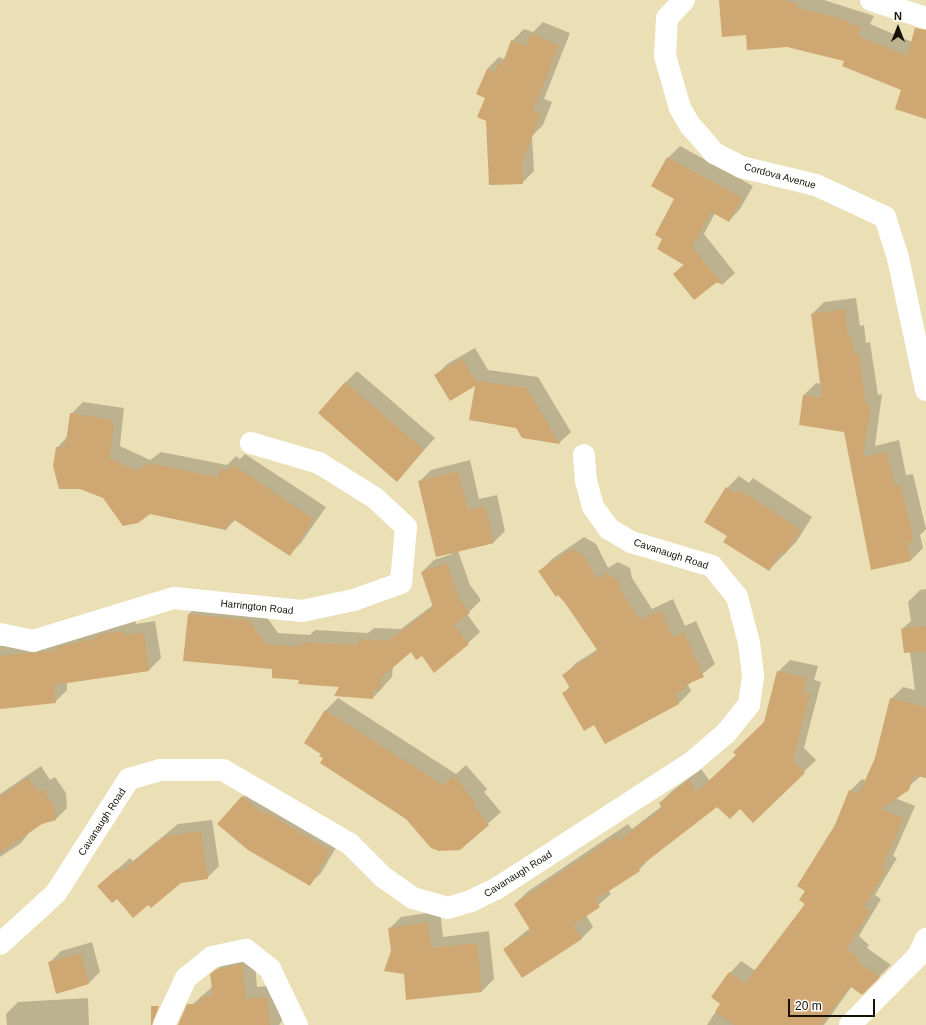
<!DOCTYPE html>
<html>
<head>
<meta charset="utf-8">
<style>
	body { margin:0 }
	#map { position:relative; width:926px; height:1025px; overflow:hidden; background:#ebdfb5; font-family:Arial,sans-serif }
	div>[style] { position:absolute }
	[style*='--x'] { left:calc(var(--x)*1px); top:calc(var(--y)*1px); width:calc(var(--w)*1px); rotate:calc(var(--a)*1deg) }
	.shadow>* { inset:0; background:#0003 }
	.building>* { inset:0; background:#cea772 }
	.street>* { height:22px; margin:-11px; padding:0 11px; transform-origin:11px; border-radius:11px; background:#fff }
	span { translate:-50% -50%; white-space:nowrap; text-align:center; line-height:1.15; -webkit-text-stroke:4px #fff; paint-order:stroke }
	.street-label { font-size:10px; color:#171204 }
	.north { position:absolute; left:878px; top:8px; width:40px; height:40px; -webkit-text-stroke:3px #fff; paint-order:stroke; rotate:0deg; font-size:11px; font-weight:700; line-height:16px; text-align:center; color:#171204 }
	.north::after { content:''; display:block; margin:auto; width:14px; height:18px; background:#171204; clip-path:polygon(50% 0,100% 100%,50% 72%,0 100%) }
	.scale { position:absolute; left:788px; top:999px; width:87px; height:18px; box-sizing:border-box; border:2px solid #171204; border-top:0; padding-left:5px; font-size:12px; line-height:14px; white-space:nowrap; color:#171204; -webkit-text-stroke:3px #fff; paint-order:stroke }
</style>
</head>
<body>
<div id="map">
	<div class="shadow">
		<div style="clip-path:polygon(720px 0,824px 0,874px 16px,870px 24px,912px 42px,926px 30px,926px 113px,902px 90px,845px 61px,747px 34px)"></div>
		<div style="clip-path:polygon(543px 22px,570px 33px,544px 99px,552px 102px,543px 125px,532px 136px,534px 171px,522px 183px,486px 97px,487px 69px,499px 57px,503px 59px,506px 56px,512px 41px,524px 29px,533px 32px)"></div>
		<div style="clip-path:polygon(680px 146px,753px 186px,740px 209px,729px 221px,715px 213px,704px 234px,735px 273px,723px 284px,674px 274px,685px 263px,663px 238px,675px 199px,668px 158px)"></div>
		<div style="clip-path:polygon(856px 298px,860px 326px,864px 325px,866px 343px,870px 342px,878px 395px,882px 394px,875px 446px,899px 440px,906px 475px,913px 474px,926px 529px,920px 535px,923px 548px,911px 560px,872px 569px,845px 431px,800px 424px,804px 395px,816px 383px,822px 384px,812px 314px,824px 302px)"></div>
		<div style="clip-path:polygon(475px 348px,488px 370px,538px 377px,571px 432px,559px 443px,516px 427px,476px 384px,435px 376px,447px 364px)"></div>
		<div style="clip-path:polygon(357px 371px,435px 438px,397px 480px,345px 383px)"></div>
		<div style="clip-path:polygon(83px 402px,124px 408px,120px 446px,150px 460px,161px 452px,227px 465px,236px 456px,240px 459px,245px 454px,326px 507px,301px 543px,289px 555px,236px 519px,226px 529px,104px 498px,57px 448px,67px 437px,71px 414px)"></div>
		<div style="clip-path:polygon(470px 460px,479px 499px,497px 495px,505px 531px,493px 543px,458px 551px,470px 585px,481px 600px,467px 614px,480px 632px,468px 643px,422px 655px,411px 651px,393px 667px,392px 677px,373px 698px,341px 686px,300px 679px,273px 668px,188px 615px,200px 603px,261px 609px,278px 633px,310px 635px,315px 630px,368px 633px,374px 628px,401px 629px,433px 605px,422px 572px,434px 560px,452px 554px,419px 482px,431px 470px)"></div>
		<div style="clip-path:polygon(739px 476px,749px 483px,753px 478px,812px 517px,797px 541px,769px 570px,728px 535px,727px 488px)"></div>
		<div style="clip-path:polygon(584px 537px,596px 544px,608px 568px,618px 562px,630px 568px,632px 578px,652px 609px,673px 599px,685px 626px,696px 621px,715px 664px,688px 685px,691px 691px,679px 703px,605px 743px,594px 724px,564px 693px,570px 686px,564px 675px,576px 663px,598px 649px,566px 602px,540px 571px,552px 559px)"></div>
		<div style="clip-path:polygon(926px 589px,926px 777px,921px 776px,895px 798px,915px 806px,893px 856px,897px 858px,875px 895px,881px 899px,859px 936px,869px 945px,867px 948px,891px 965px,862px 993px,852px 986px,824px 1025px,707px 1025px,721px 1004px,730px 973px,741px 961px,756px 971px,807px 904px,806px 890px,850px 791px,862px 779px,866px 781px,876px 758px,891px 699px,903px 687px,915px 690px,910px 652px,902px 629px,911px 621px,908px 602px,920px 590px)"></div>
		<div style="clip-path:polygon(135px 619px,136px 624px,155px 621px,161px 658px,149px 670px,67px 682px,67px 690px,55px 702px,0 708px,0 646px,66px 639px)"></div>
		<div style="clip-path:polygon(790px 660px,818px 666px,814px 680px,821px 682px,804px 748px,816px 760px,753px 821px,740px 808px,717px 805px,651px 857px,639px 870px,608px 890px,611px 894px,586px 915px,593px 927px,581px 939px,504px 949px,530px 928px,515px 904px,527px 892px,628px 824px,632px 829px,662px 806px,660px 803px,672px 791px,701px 769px,710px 781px,737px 755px,765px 722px,778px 672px)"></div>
		<div style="clip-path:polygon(338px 698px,456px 774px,466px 765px,487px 789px,484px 792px,501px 812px,459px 849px,439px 850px,427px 843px,407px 819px,305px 742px,326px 710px)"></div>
		<div style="clip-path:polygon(41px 766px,50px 780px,55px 777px,66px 793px,67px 808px,55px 820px,42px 823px,32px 829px,21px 843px,0 857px,0 794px)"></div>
		<div style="clip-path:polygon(255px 784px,341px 839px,321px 873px,309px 885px,219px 824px)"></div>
		<div style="clip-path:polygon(212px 820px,219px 866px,207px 878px,181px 882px,148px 903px,117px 898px,99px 886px,130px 858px,133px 861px,178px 824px)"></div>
		<div style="clip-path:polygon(440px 911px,443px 937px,489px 931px,494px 979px,482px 991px,404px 974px,392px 951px,389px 929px,401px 917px)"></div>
		<div style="clip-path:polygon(92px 942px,100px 972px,88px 984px,49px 963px,61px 951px)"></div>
		<div style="clip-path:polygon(254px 952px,257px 987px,279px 985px,282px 1021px,279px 1025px,195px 1025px,193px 1004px,213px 986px,211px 975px,224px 963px)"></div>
		<div style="clip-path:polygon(88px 998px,89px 1025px,7px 1025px,6px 1014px,18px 1002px)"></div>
	</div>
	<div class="building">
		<div style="clip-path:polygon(719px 0,783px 0,798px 4px,797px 8px,839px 18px,862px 28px,859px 36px,907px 56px,915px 28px,926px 30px,926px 119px,895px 109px,901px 90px,842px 66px,844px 61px,787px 47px,747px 50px,746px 35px,722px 37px)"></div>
		<div style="clip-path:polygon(531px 33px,559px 45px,533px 111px,541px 114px,522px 163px,523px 184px,489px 185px,486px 121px,477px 117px,485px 98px,476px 94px,487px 69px,495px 72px,499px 62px,503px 63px,511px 40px,526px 46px)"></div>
		<div style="clip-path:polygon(667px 157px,742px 198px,729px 222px,711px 212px,692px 247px,724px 285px,717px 282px,694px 300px,673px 274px,684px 265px,657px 249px,662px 239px,655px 235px,674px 199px,651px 186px)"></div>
		<div style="clip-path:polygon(845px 309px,848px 337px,852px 337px,854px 354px,859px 353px,866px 406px,871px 406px,863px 457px,887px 452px,895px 486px,901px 485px,914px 542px,907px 543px,911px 561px,871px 570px,844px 432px,799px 425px,803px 395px,822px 398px,811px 314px)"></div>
		<div style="clip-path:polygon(462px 359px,476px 381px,527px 388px,560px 444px,522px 438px,516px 428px,469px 420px,475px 386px,450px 401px,434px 375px)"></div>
		<div style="clip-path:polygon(345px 382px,424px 450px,397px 482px,318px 413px)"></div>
		<div style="clip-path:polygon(70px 413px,112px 420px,114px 425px,109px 458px,138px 471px,148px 463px,217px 477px,223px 468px,229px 471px,233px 465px,314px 519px,290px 556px,233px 519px,226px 530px,150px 514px,138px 523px,123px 526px,103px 498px,80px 489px,59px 489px,53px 466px,56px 447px,63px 447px,66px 442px)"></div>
		<div style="clip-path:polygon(458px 471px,468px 510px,485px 506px,494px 543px,436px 557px,418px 481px)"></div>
		<div style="clip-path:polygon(726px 487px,737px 494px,740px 490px,801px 530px,785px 554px,781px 552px,769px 571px,723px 542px,727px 536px,704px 522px)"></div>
		<div style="clip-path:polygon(572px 549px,584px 556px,596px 579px,606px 573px,618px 580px,620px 590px,640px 620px,661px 611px,673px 637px,684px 632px,704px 677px,685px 685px,686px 688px,675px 694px,679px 704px,605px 744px,594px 725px,584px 731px,562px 693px,570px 688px,562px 675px,598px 651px,565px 603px,558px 595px,556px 597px,538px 571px)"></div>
		<div style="clip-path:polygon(447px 563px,458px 597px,470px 613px,454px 625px,469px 644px,434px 673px,422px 656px,416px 660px,411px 652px,381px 678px,381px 690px,374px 689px,373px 699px,334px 696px,339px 687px,298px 684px,299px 680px,272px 678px,272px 669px,183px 661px,188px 614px,249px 620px,266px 644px,302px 647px,302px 642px,355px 645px,361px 639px,388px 641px,433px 607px,421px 572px)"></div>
		<div style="clip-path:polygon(926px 626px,926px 651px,904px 653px,901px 629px)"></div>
		<div style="clip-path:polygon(124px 631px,124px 635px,144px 633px,149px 671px,54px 685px,56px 703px,0 709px,0 656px,57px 650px,56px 647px,97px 638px,97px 635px)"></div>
		<div style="clip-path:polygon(777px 671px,807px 678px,803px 692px,810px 694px,793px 760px,805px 773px,753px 823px,740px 809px,730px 819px,717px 807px,638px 868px,640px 871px,595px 900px,600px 907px,573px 925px,582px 939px,522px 978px,503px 949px,531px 931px,514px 904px,616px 836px,619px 841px,662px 808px,659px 803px,689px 780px,697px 792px,736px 755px,733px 752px,764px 722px)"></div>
		<div style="clip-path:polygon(890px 698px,926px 707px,926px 778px,914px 775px,909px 790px,881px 809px,904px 818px,882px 868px,886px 870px,864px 907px,870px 911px,847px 949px,858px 957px,856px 960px,880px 977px,862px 995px,850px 986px,821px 1025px,734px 1025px,715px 1012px,720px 1004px,711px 997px,729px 972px,745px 983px,805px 904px,799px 900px,805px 891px,797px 886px,835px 825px,849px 790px,859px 794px,875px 758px)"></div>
		<div style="clip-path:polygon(325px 710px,443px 785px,454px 776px,475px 802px,473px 804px,489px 825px,460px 850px,439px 851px,431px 848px,406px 819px,320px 763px,323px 758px,319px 756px,321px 754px,304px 743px)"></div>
		<div style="clip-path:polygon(28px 778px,38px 792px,43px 789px,54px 806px,56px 820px,42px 824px,0 853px,0 797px)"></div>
		<div style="clip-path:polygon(242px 796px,263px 814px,268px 813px,330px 851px,310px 886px,248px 850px,217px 824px)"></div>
		<div style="clip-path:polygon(201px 831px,208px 879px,181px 883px,151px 908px,148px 905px,133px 918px,117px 899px,112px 903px,97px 886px,117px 869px,121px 872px,165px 836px)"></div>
		<div style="clip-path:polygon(428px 922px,431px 948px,477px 943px,482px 992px,406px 1000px,404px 974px,384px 971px,391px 951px,388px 928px)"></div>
		<div style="clip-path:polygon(81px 953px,89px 984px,56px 994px,48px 962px)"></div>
		<div style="clip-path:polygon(242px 964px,246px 999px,267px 997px,270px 1025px,178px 1025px,187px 1004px,201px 1004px,200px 997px,213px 996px,210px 974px,217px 969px)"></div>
		<div style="clip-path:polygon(151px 1006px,159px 1006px,152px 1025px,151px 1025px)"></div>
	</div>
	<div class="street">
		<div style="--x:684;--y:0;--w:25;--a:133"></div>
		<div style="--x:667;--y:18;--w:38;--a:93"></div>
		<div style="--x:665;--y:56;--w:54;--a:73.9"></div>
		<div style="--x:680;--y:108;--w:20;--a:60"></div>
		<div style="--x:690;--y:125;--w:37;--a:49"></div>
		<div style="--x:714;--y:153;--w:30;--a:27"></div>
		<div style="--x:741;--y:167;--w:77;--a:13.5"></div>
		<div style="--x:816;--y:185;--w:76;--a:24.9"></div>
		<div style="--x:885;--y:217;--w:43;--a:72.4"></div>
		<div style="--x:898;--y:258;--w:135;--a:78"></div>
		<div style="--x:871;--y:0;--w:58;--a:18.1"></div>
		<div style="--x:0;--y:634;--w:34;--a:12"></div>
		<div style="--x:33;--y:641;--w:147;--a:-17"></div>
		<div style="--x:174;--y:598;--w:129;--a:5.8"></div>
		<div style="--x:302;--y:611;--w:53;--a:-11.9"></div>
		<div style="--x:354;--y:600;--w:50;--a:-19.9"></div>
		<div style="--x:401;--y:583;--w:56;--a:-84.9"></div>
		<div style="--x:406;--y:527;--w:42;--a:-136.9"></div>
		<div style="--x:375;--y:498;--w:66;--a:-148"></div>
		<div style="--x:319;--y:463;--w:71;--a:-163.6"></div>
		<div style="--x:0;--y:944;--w:76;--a:-42.3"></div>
		<div style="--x:56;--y:893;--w:135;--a:-57.4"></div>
		<div style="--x:129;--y:779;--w:32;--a:-16"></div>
		<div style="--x:160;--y:770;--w:63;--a:0"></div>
		<div style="--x:223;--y:770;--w:147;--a:30.2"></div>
		<div style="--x:350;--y:844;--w:47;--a:45"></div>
		<div style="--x:383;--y:877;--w:37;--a:35"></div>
		<div style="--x:413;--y:898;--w:36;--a:16"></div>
		<div style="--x:448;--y:908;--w:24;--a:-17"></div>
		<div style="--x:471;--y:901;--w:28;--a:-26"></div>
		<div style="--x:496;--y:889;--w:232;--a:-32.9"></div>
		<div style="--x:691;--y:763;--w:46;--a:-40.6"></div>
		<div style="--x:726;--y:733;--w:36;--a:-51"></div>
		<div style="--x:749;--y:705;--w:30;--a:-82"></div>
		<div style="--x:753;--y:675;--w:32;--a:-97"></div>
		<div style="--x:749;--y:643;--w:48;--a:-104.6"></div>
		<div style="--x:737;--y:597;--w:40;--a:-129"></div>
		<div style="--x:712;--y:566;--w:84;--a:-163.5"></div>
		<div style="--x:631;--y:542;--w:26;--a:-149"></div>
		<div style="--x:609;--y:529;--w:27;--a:-126"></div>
		<div style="--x:593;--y:507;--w:28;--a:-105"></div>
		<div style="--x:586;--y:480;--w:25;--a:-95"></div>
		<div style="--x:164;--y:1025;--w:52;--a:-64.9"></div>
		<div style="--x:186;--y:978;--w:33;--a:-39"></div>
		<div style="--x:212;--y:957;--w:35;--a:-12"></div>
		<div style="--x:246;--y:950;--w:31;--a:38"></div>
		<div style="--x:270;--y:969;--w:62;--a:64.3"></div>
		<div style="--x:850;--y:1025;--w:97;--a:-45.4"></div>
		<div style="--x:918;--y:956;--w:19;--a:-65"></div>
	</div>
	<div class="street-label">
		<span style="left:780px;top:176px;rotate:15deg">Cordova Avenue</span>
		<span style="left:671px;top:554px;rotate:18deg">Cavanaugh Road</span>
		<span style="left:257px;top:607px;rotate:6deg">Harrington Road</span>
		<span style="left:102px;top:822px;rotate:-57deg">Cavanaugh Road</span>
		<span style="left:518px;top:874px;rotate:-32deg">Cavanaugh Road</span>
	</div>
	<div class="north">N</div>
	<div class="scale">20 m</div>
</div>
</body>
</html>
